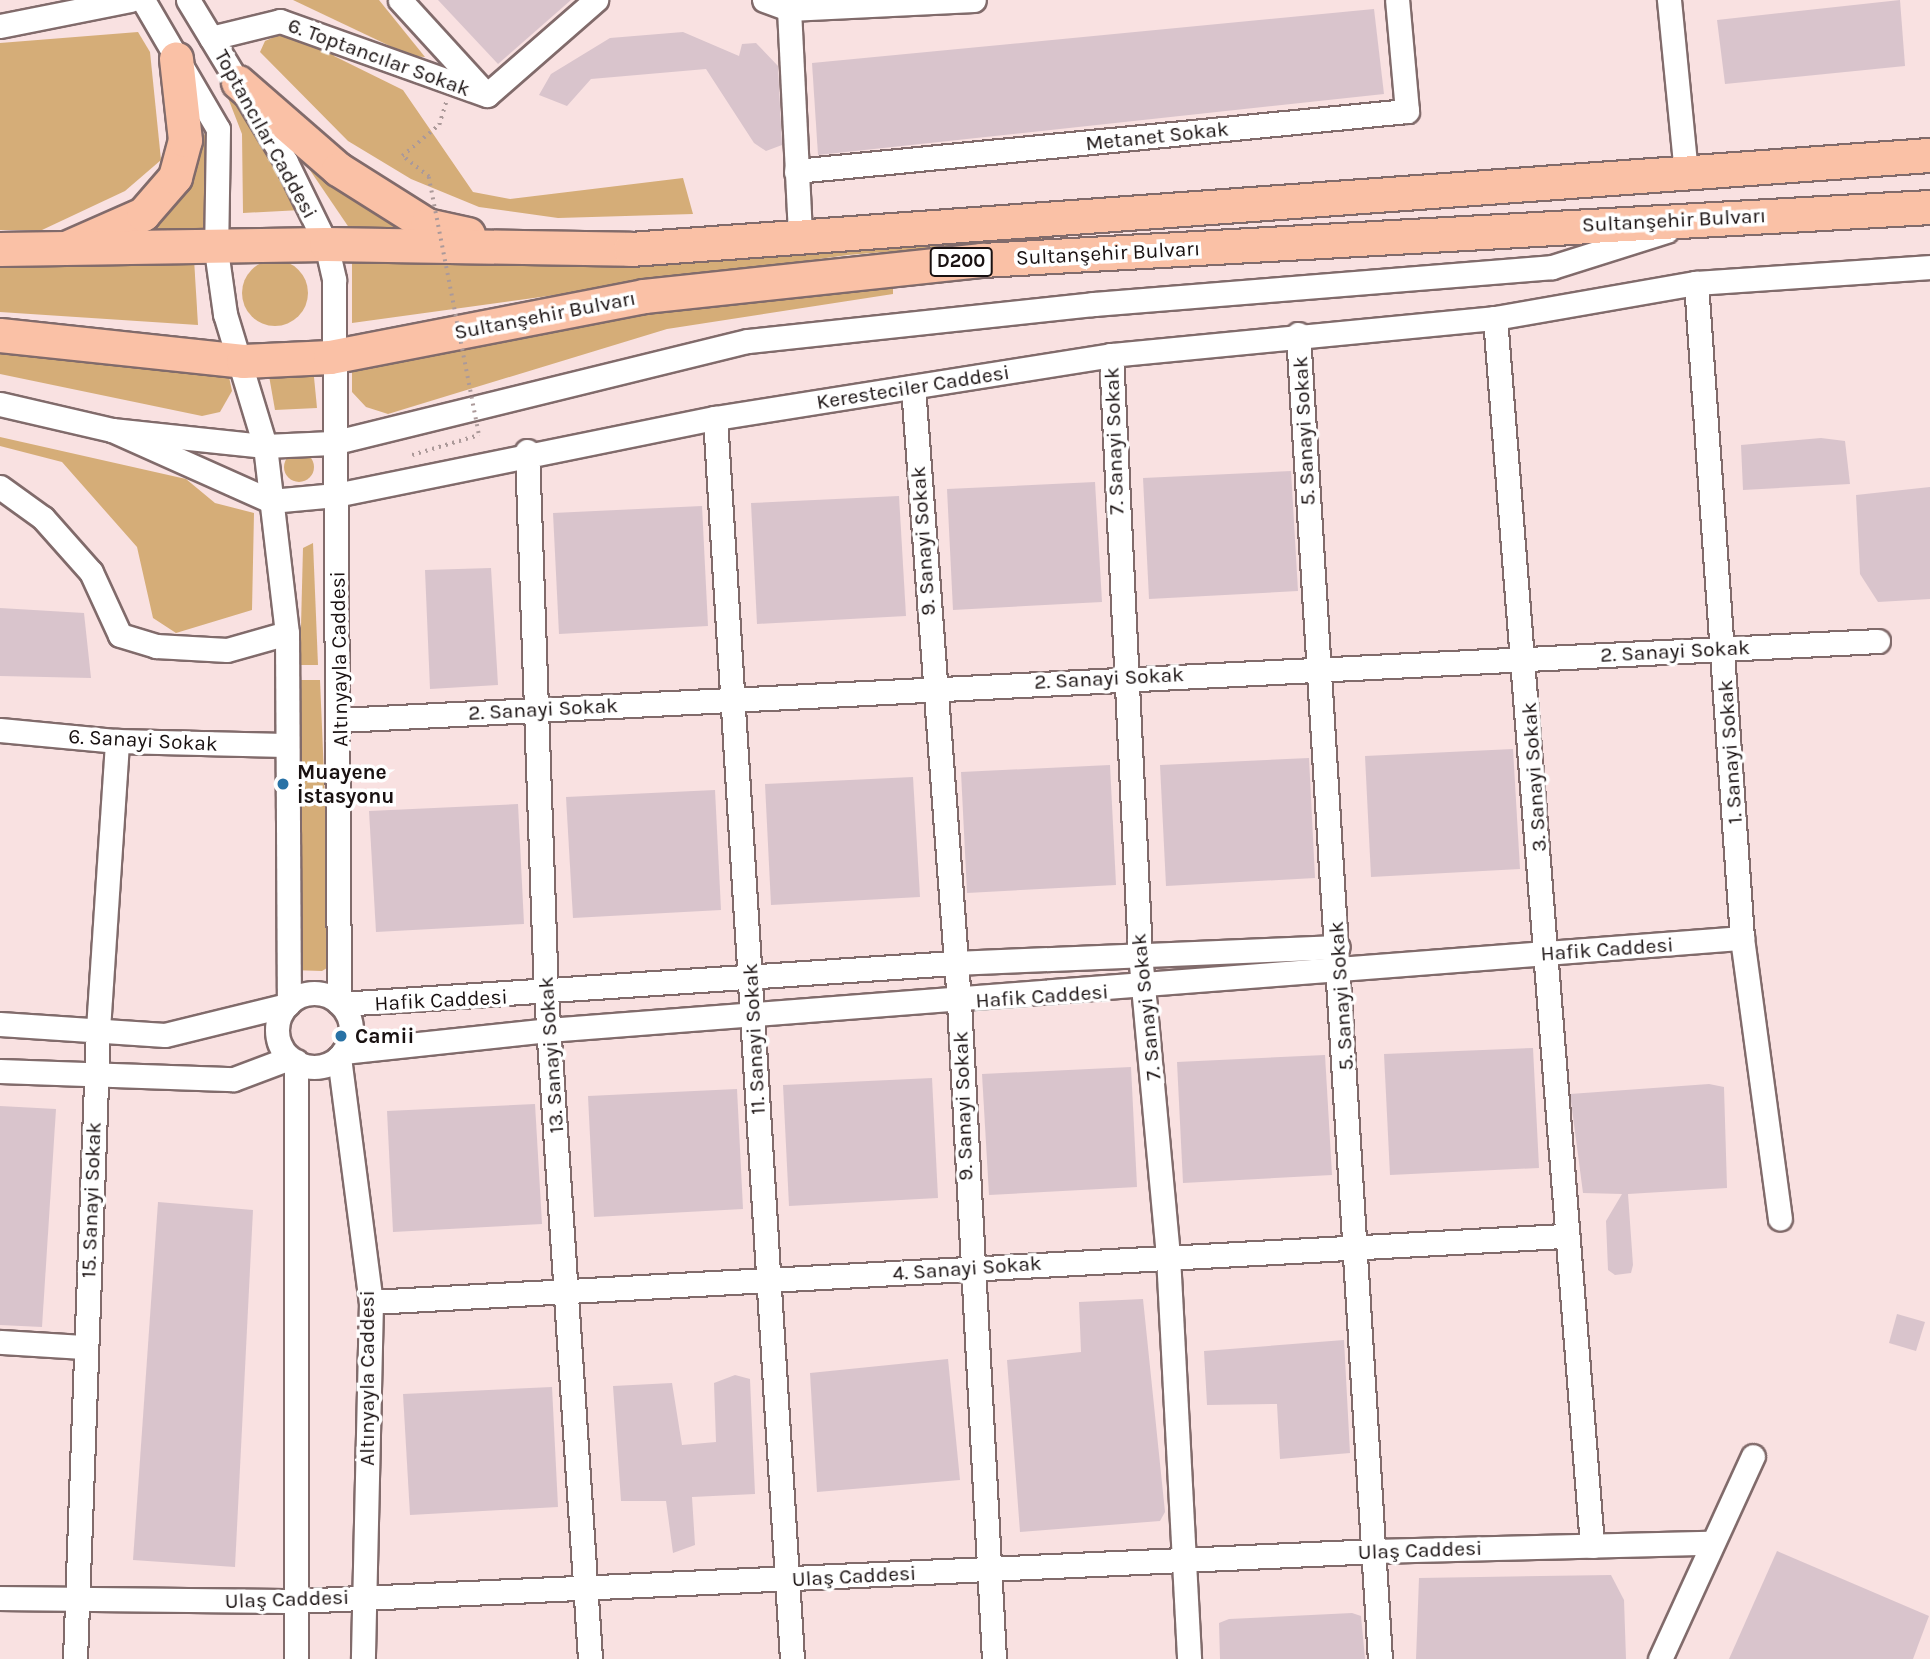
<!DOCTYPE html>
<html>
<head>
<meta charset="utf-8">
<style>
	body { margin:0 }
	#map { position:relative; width:1930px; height:1659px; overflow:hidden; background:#f9e1e1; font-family:Karla,sans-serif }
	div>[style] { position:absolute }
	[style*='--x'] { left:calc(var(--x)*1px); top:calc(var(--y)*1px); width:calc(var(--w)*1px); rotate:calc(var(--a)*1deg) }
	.green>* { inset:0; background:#d5ad78 }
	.round { border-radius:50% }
	.building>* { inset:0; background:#d9c4cc }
	.path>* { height:3.5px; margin-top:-1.75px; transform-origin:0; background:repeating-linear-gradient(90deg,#ab9999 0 2px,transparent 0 7px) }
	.roads { filter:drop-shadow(2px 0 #816b6b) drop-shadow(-2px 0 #816b6b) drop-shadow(0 2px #816b6b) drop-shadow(0 -2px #816b6b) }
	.minor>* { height:23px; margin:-11.5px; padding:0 11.5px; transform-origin:11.5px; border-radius:11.5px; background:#fff }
	.minor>.ring { margin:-11.5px; padding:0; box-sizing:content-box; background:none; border:23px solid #fff; border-radius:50% }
	.highway>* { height:33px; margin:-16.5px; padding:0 16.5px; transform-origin:16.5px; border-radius:16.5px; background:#fac1a6 }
	.path-bridge>* { height:3.5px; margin-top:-1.75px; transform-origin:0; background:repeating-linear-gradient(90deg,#ab9999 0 2px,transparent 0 7px) }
	.dots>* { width:19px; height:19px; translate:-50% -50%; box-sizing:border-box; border:4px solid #fff; border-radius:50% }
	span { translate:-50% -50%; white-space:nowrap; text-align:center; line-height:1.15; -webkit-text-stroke:7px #fff; paint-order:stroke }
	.shield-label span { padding:2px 5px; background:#fff; border:2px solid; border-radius:5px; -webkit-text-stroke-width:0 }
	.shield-label { font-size:19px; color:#191111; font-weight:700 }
	.street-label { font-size:21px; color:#191111 }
	.poi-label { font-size:21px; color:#191111; font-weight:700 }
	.left { translate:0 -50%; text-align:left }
</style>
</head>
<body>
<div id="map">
	<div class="green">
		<div style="clip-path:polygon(293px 0,379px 0,425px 57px,411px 56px)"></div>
		<div style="clip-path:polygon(138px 32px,150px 52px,161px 160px,125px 191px,42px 230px,0 230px,0 43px)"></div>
		<div style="clip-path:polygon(283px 33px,331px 46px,334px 56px,403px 90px,473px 192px,510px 199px,683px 178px,693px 214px,558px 218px,479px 207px,411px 179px,348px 141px,260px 52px,265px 41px)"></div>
		<div style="clip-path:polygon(216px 67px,265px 146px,301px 210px,243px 213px,242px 134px)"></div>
		<div style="clip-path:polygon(207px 127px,213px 182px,203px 231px,149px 233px,193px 167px)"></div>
		<div style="clip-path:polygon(301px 157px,416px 238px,354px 235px)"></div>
		<div style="clip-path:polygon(1040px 227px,1045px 239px,848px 255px,352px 323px,352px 253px)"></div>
		<div style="clip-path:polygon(194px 259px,198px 325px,0 312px,0 263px)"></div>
		<div class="round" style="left:242px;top:260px;width:66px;height:66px"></div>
		<div style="clip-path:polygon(893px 279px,893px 294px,667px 329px,388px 414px,366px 407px,352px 392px,352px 368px,591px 319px)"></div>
		<div style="clip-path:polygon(0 343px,228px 372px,232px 391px,220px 412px,202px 416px,0 374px)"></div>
		<div style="clip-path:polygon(313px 367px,317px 408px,275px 410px,268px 370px)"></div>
		<div style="clip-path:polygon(0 437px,186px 479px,215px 503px,254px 513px,252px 610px,176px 633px,153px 618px,137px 547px,62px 462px,0 446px)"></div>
		<div class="round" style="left:284px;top:452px;width:30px;height:30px"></div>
		<div style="clip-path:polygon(313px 543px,318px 665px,300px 665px,303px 548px)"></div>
		<div style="clip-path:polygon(298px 680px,320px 680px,332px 965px,322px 971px,291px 970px)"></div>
	</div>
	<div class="building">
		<div style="clip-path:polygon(438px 0,571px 0,498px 64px)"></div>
		<div style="clip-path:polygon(1900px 0,1905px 66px,1725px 84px,1717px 20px)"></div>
		<div style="clip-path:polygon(1374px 9px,1384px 94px,818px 155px,812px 63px)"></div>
		<div style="clip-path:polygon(683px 32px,739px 56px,742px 44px,756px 43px,778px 66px,782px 145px,766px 151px,754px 143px,706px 69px,591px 79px,567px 106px,539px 95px,551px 74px,610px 38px)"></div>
		<div style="clip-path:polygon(1821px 438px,1845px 441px,1850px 484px,1743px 490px,1741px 445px)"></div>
		<div style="clip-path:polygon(1291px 471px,1298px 591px,1149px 599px,1143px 478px)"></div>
		<div style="clip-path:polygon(1095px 482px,1102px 602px,953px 610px,947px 489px)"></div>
		<div style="clip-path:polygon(1930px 487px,1930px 599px,1878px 602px,1860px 574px,1856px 495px)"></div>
		<div style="clip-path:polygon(899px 496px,906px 616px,757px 624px,751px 503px)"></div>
		<div style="clip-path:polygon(702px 506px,708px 626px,559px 634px,553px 513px)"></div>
		<div style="clip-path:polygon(491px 568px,498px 685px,430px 689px,425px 570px)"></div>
		<div style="clip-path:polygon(0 608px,84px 613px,91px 678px,0 676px)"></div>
		<div style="clip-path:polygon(1513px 749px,1520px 869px,1371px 877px,1365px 756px)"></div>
		<div style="clip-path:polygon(1309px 758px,1315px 878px,1166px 886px,1160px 765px)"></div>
		<div style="clip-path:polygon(1110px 765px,1116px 885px,967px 893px,961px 772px)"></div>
		<div style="clip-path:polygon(913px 777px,920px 897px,771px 905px,765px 784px)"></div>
		<div style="clip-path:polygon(715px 790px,721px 910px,573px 918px,566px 797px)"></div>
		<div style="clip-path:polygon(518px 804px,524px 924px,376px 932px,369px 811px)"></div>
		<div style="clip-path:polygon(1533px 1048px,1539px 1168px,1390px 1175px,1384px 1054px)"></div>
		<div style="clip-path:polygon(1325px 1055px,1332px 1175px,1183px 1183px,1177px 1062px)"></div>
		<div style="clip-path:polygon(1131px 1067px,1137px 1187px,989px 1195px,982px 1074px)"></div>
		<div style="clip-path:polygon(932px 1078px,938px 1198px,789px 1206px,783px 1085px)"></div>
		<div style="clip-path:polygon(1709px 1084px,1724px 1087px,1727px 1188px,1628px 1194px,1633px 1265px,1631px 1273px,1615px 1275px,1608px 1270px,1606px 1221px,1622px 1194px,1583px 1193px,1570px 1094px)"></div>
		<div style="clip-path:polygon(737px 1089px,743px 1209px,594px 1217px,588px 1096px)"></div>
		<div style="clip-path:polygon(535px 1104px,542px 1224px,393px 1232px,387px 1111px)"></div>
		<div style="clip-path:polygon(0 1106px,56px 1109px,42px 1327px,0 1325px)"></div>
		<div style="clip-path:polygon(158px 1202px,253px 1210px,235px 1567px,133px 1560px)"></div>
		<div style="clip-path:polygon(1143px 1299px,1165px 1512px,1160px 1521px,1020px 1532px,1007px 1360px,1081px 1352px,1079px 1302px)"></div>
		<div style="clip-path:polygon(1897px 1314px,1925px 1322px,1916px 1351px,1889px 1343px)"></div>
		<div style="clip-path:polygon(1344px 1340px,1350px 1453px,1280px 1459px,1277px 1404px,1207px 1405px,1204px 1351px)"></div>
		<div style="clip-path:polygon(948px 1359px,960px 1480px,817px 1492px,810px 1373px)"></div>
		<div style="clip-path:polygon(735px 1375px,750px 1379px,755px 1494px,692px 1497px,695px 1545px,673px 1553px,666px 1501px,621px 1501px,613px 1386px,672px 1383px,682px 1445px,716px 1442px,714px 1383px)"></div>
		<div style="clip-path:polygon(552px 1387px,558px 1507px,410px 1515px,403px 1394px)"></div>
		<div style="clip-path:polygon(1777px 1551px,1929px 1616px,1913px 1659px,1729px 1659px)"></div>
		<div style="clip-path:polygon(1611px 1575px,1624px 1600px,1626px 1659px,1416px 1659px,1419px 1578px)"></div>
		<div style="clip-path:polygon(1352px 1613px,1361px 1616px,1365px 1659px,1220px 1659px,1219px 1623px,1229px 1619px)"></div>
	</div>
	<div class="path">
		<div style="--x:429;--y:177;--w:34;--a:-142"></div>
		<div style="--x:402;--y:156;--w:48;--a:-40"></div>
		<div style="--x:439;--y:125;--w:24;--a:-73"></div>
		<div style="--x:412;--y:455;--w:70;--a:-16.6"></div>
	</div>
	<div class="roads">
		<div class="minor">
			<div style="--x:143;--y:0;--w:149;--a:59.8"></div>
			<div style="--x:218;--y:129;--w:121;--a:90.9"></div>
			<div style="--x:216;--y:250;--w:65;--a:82"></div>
			<div style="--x:225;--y:314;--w:138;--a:73.1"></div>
			<div style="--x:265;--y:446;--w:188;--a:83.3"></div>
			<div style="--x:287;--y:633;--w:370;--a:89.7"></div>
			<div style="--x:188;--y:0;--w:189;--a:58.8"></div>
			<div style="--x:286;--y:162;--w:91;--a:64"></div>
			<div style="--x:326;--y:244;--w:37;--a:77"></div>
			<div style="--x:334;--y:280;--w:723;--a:89.6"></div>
			<div style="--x:400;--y:0;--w:126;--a:47.6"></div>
			<div style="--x:764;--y:0;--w:27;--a:20"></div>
			<div style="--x:789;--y:9;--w:185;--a:-2.8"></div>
			<div style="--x:1669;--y:0;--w:174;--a:84.4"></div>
			<div style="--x:789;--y:9;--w:228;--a:87.2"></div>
			<div style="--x:0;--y:26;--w:133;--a:-11.3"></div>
			<div style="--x:211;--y:38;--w:71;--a:-13.8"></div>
			<div style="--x:280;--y:21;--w:220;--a:19.7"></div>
			<div style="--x:487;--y:95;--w:145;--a:-41.1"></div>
			<div style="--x:796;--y:171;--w:614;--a:-5.61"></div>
			<div style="--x:1407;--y:111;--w:111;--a:-95.1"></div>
			<div style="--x:1696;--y:283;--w:657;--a:85.98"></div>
			<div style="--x:1742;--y:938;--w:283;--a:82.3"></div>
			<div style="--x:1495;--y:318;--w:1232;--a:85.48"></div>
			<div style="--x:1298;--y:334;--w:1328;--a:86.46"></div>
			<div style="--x:1111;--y:355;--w:600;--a:87.23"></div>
			<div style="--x:1140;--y:954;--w:303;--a:84.7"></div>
			<div style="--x:1168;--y:1256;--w:404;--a:87"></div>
			<div style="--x:913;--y:387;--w:617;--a:85.72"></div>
			<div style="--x:959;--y:1002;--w:658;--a:86.95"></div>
			<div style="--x:0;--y:404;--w:115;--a:13.1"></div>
			<div style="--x:112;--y:430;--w:154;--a:6"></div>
			<div style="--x:265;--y:446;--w:67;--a:-2.6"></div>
			<div style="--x:332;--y:443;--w:428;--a:-13.8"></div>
			<div style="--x:748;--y:341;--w:347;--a:-6.1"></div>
			<div style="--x:1093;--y:304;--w:460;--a:-4.6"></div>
			<div style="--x:1552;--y:267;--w:120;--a:-17.5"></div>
			<div style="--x:715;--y:418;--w:1243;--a:86.45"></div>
			<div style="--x:112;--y:430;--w:174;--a:24.1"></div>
			<div style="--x:271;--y:501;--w:65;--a:-5.3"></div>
			<div style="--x:336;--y:495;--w:387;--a:-11.5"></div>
			<div style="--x:715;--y:418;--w:401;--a:-9"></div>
			<div style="--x:1111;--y:355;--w:386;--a:-5.5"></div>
			<div style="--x:1495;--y:318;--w:204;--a:-9.9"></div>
			<div style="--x:1696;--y:283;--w:235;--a:-3.9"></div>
			<div style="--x:527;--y:451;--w:543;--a:88"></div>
			<div style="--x:546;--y:994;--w:666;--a:86.21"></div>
			<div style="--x:0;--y:487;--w:53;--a:35.8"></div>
			<div style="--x:43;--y:518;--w:72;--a:48.4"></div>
			<div style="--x:91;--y:572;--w:69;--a:65.3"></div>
			<div style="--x:120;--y:635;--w:38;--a:17"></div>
			<div style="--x:156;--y:646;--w:71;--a:3.2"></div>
			<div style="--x:227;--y:650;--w:62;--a:-15.8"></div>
			<div style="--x:340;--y:720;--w:1540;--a:-2.94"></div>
			<div style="--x:0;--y:730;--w:118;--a:5.4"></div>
			<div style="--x:117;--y:741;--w:168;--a:1.4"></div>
			<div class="ring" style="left:277px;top:993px;width:51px;height:51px"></div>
			<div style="--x:341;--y:1004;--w:614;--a:-3.83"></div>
			<div style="--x:954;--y:963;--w:384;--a:-2.4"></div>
			<div style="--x:0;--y:1024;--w:165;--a:3.8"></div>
			<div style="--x:165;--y:1035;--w:126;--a:-13.8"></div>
			<div style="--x:343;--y:1052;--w:206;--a:-6.1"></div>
			<div style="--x:548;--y:1030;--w:1198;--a:-4.41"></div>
			<div style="--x:339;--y:1057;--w:247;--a:82.6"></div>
			<div style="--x:371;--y:1302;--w:357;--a:91.3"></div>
			<div style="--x:296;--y:1061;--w:598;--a:90"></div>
			<div style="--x:0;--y:1071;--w:234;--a:2"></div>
			<div style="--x:234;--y:1079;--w:60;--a:-20.6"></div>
			<div style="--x:371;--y:1302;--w:1194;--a:-3.17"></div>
			<div style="--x:0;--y:1342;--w:84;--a:3.4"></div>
			<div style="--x:0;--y:1598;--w:296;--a:0.6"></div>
			<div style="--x:296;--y:1601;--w:1080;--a:-2.65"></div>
			<div style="--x:1375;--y:1551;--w:333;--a:-1.4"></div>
			<div style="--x:75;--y:1659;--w:630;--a:-87.91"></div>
			<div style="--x:98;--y:1029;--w:289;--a:-86.2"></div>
			<div style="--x:1660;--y:1659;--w:223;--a:-65.4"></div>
		</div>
		<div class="highway">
			<div style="--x:238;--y:82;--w:133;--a:41"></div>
			<div style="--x:338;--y:169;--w:105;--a:32.2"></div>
			<div style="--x:427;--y:225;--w:42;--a:12.4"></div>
			<div style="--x:70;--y:246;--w:80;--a:-23.7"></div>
			<div style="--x:143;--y:214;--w:49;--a:-49.1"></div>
			<div style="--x:175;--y:177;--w:38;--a:-75"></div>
			<div style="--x:185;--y:140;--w:82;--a:-96.3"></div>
			<div style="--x:0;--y:249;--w:326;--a:-0.9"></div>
			<div style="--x:326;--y:244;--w:304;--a:0.9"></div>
			<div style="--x:630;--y:249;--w:1303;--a:-4.14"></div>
			<div style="--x:0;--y:335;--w:244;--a:6.1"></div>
			<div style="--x:243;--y:361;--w:87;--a:-2.6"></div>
			<div style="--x:330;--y:357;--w:320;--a:-11"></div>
			<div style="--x:644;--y:296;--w:340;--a:-6.1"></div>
			<div style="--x:982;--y:260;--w:949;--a:-3.2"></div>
		</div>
	</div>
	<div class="path-bridge">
		<div style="--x:429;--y:177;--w:263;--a:79"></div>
	</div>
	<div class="dots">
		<div style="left:283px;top:784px;background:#2871a5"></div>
		<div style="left:341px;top:1036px;background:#2871a5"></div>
	</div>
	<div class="shield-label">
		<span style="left:961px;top:262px">D200</span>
	</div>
	<div class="street-label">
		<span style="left:379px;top:57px;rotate:20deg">6. Toptancılar Sokak</span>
		<span style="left:266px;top:134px;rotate:61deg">Toptancılar Caddesi</span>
		<span style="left:1157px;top:136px;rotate:-6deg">Metanet Sokak</span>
		<span style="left:1674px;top:220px;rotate:-3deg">Sultanşehir Bulvarı</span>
		<span style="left:1108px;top:253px;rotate:-3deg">Sultanşehir Bulvarı</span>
		<span style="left:545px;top:315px;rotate:-11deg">Sultanşehir Bulvarı</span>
		<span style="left:913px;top:387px;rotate:-9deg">Keresteciler Caddesi</span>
		<span style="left:1304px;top:431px;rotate:-93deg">5. Sanayi Sokak</span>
		<span style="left:1114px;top:441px;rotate:-92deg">7. Sanayi Sokak</span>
		<span style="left:923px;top:541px;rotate:-94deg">9. Sanayi Sokak</span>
		<span style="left:1675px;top:651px;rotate:-3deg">2. Sanayi Sokak</span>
		<span style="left:339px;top:659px;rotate:-91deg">Altınyayla Caddesi</span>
		<span style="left:1109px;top:678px;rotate:-3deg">2. Sanayi Sokak</span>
		<span style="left:543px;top:709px;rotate:-3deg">2. Sanayi Sokak</span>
		<span style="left:143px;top:740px;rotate:3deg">6. Sanayi Sokak</span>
		<span style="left:1730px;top:752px;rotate:-94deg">1. Sanayi Sokak</span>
		<span style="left:1534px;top:777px;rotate:-94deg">3. Sanayi Sokak</span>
		<span style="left:1607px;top:949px;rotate:-4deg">Hafik Caddesi</span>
		<span style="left:1042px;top:996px;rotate:-4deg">Hafik Caddesi</span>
		<span style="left:1341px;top:996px;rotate:-94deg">5. Sanayi Sokak</span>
		<span style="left:441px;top:1000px;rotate:-3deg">Hafik Caddesi</span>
		<span style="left:1146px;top:1007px;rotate:-96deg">7. Sanayi Sokak</span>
		<span style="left:754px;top:1039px;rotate:-93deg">11. Sanayi Sokak</span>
		<span style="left:551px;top:1055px;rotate:-94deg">13. Sanayi Sokak</span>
		<span style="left:963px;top:1106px;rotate:-92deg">9. Sanayi Sokak</span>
		<span style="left:91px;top:1200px;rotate:-88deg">15. Sanayi Sokak</span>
		<span style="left:967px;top:1268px;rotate:-4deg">4. Sanayi Sokak</span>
		<span style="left:367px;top:1378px;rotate:-90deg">Altınyayla Caddesi</span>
		<span style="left:1420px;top:1550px;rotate:-2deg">Ulaş Caddesi</span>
		<span style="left:854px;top:1576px;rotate:-3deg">Ulaş Caddesi</span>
		<span style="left:287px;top:1599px;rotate:-2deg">Ulaş Caddesi</span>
	</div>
	<div class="poi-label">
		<span class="left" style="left:297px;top:784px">Muayene<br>İstasyonu</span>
		<span class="left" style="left:355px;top:1036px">Camii</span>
	</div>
</div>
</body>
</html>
